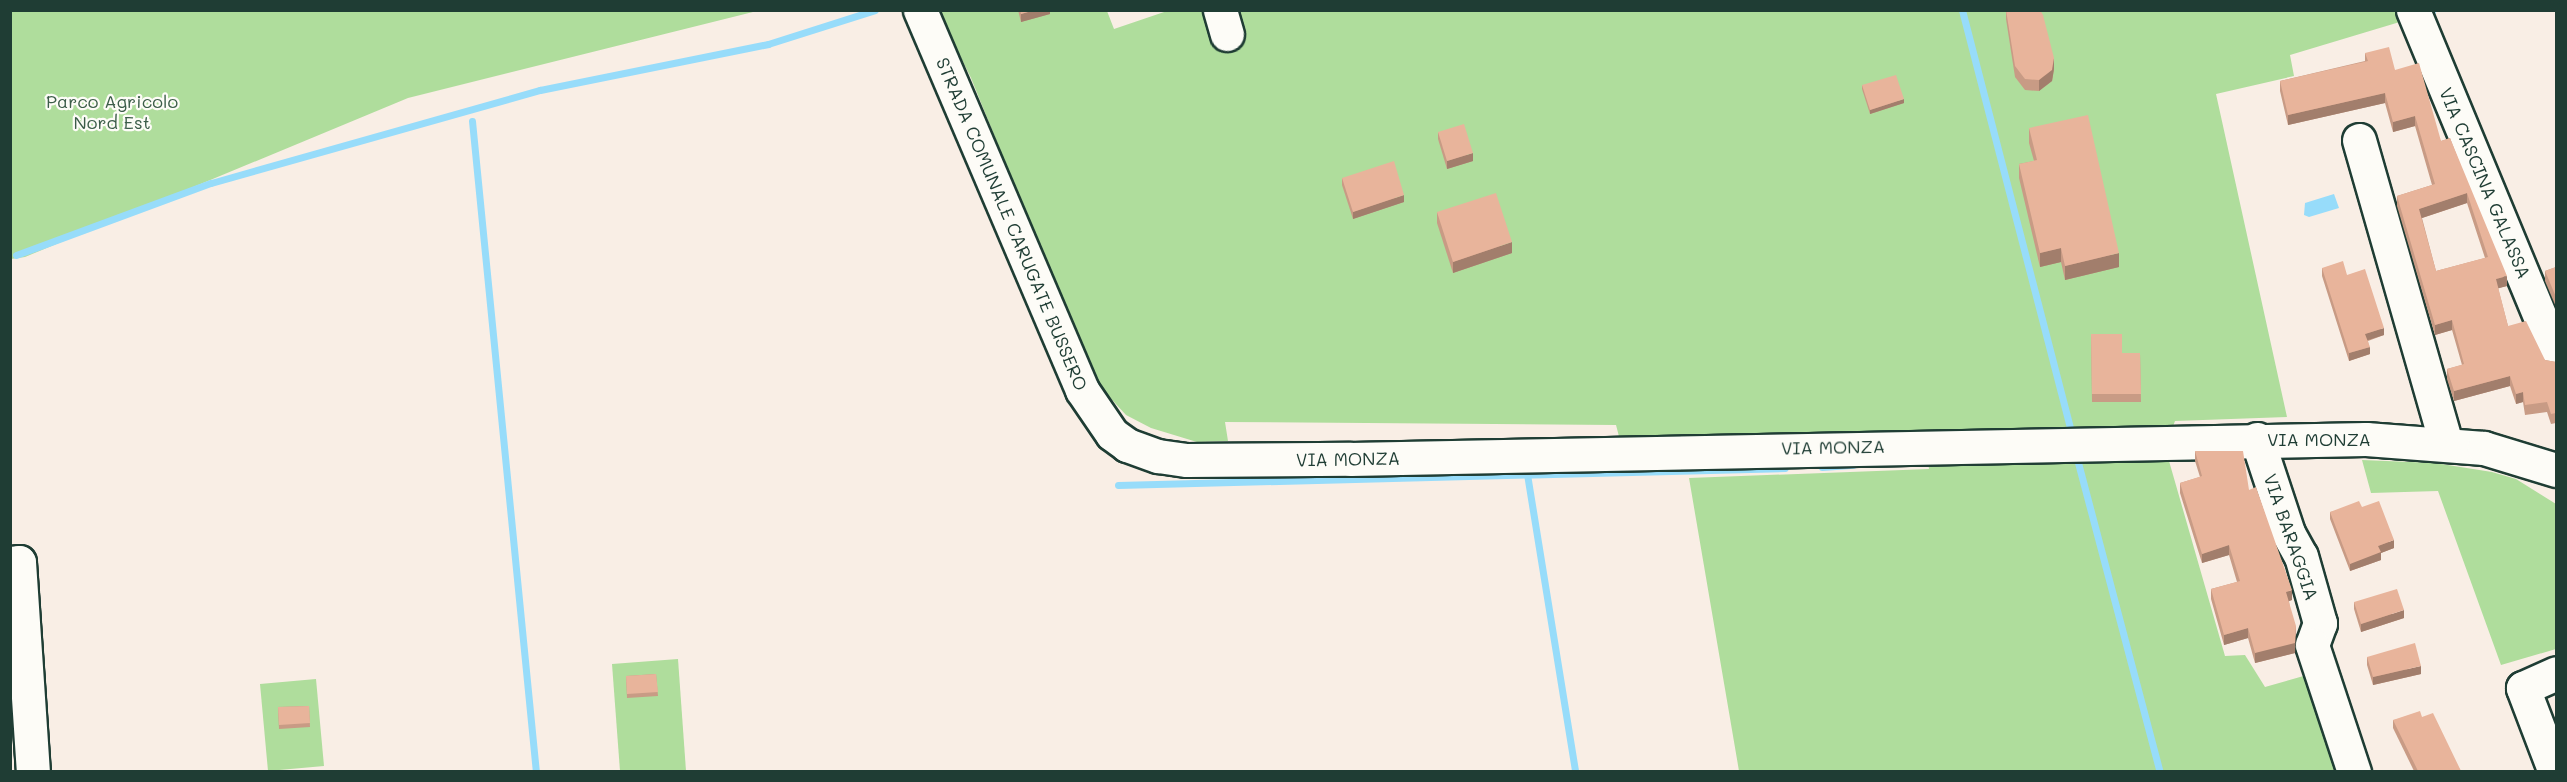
<!DOCTYPE html>
<html>
<head>
<meta charset="utf-8">
<style>
	body { margin:0 }
	#map { position:relative; width:2567px; height:782px; overflow:hidden; background:#f9eee5; font-family:Mali,sans-serif }
	div>[style] { position:absolute }
	[style*='--x'] { left:calc(var(--x)*1px); top:calc(var(--y)*1px); width:calc(var(--w)*1px); rotate:calc(var(--a)*1deg) }
	.green>* { inset:0; background:#afdd9c }
	.water>* { inset:0; background:#97dcfa }
	.stream>* { height:7px; margin:-3.5px; padding:0 3.5px; transform-origin:3.5px; border-radius:3.5px; background:#97dcfa }
	.roads { filter:drop-shadow(2px 0 #1f3d34) drop-shadow(-2px 0 #1f3d34) drop-shadow(0 2px #1f3d34) drop-shadow(0 -2px #1f3d34) }
	.minor>* { height:33px; margin:-16.5px; padding:0 16.5px; transform-origin:16.5px; border-radius:16.5px; background:#fdfcf7 }
	.wall>* { inset:0; background:#c89b85 }
	.shaded-wall>* { inset:0; background:#a27e6c }
	.building>* { inset:0; background:#e8b49b }
	span { translate:-50% -50%; white-space:nowrap; text-align:center; line-height:1.15; -webkit-text-stroke:4.5px #fdfcf7; paint-order:stroke }
	.park-label { font-size:18px; color:#3c5d49 }
	.street-label { font-size:18px; color:#1f3d34 }
	.frame { position:absolute; inset:0; border:12px solid #1f3d34; pointer-events:none }
</style>
</head>
<body>
<div id="map">
	<div class="green">
		<div style="clip-path:polygon(1170px 10px,2410px 11px,2413px 18px,2290px 55px,2294px 76px,2216px 94px,2287px 417px,2175px 421px,2165px 447px,2225px 656px,2245px 655px,2265px 687px,2307px 675px,2339px 771px,1739px 771px,1689px 478px,1929px 469px,1927px 454px,1622px 448px,1616px 425px,1225px 422px,1228px 441px,1197px 442px,1151px 428px,1126px 415px,1093px 379px,971px 78px,938px 11px,1107px 11px,1114px 29px)"></div>
		<div style="clip-path:polygon(10px 11px,11px 10px,757px 11px,408px 98px,25px 257px,11px 259px)"></div>
		<div style="clip-path:polygon(2362px 460px,2435px 463px,2492px 472px,2516px 479px,2556px 504px,2556px 649px,2501px 665px,2438px 491px,2371px 493px)"></div>
		<div style="clip-path:polygon(678px 659px,686px 771px,620px 771px,612px 664px)"></div>
		<div style="clip-path:polygon(316px 679px,324px 766px,268px 771px,260px 684px)"></div>
	</div>
	<div class="water">
		<div style="clip-path:polygon(2334px 194px,2339px 208px,2309px 217px,2304px 215px,2305px 203px)"></div>
	</div>
	<div class="stream">
		<div style="--x:1962;--y:10;--w:433;--a:75.5"></div>
		<div style="--x:2432;--y:11;--w:1;--a:-90"></div>
		<div style="--x:472;--y:121;--w:654;--a:84.39"></div>
		<div style="--x:16;--y:255;--w:208;--a:-20.3"></div>
		<div style="--x:211;--y:183;--w:342;--a:-15.8"></div>
		<div style="--x:540;--y:90;--w:233;--a:-11.4"></div>
		<div style="--x:768;--y:44;--w:112;--a:-17.6"></div>
		<div style="--x:2076;--y:455;--w:328;--a:75.2"></div>
		<div style="--x:1822;--y:467;--w:31;--a:-4"></div>
		<div style="--x:1527;--y:474;--w:302;--a:80.8"></div>
		<div style="--x:1118;--y:485;--w:667;--a:-1.46"></div>
	</div>
	<div class="roads">
		<div class="minor">
			<div style="--x:920;--y:10;--w:413;--a:66.9"></div>
			<div style="--x:1082;--y:390;--w:53;--a:55.7"></div>
			<div style="--x:1112;--y:434;--w:19;--a:36"></div>
			<div style="--x:1127;--y:445;--w:33;--a:20"></div>
			<div style="--x:1158;--y:456;--w:29;--a:8"></div>
			<div style="--x:1187;--y:460;--w:163;--a:-0.4"></div>
			<div style="--x:1350;--y:459;--w:1016;--a:-1.13"></div>
			<div style="--x:2366;--y:439;--w:118;--a:4.4"></div>
			<div style="--x:2484;--y:448;--w:75;--a:17"></div>
			<div style="--x:1220;--y:10;--w:25;--a:74"></div>
			<div style="--x:2413;--y:10;--w:373;--a:67.5"></div>
			<div style="--x:2359;--y:140;--w:315;--a:74"></div>
			<div style="--x:2257;--y:439;--w:99;--a:71.7"></div>
			<div style="--x:2288;--y:533;--w:26;--a:61"></div>
			<div style="--x:2301;--y:556;--w:70;--a:74.2"></div>
			<div style="--x:2320;--y:623;--w:23;--a:110"></div>
			<div style="--x:2312;--y:645;--w:134;--a:71.7"></div>
			<div style="--x:10;--y:563;--w:9;--a:-6"></div>
			<div style="--x:19;--y:562;--w:210;--a:86.2"></div>
			<div style="--x:2555;--y:772;--w:90;--a:-110.9"></div>
			<div style="--x:2523;--y:688;--w:36;--a:-24"></div>
		</div>
	</div>
	<div class="wall">
		<div style="clip-path:polygon(1018px 10px,1050px 10px,1050px 14px,1021px 22px)"></div>
		<div style="clip-path:polygon(2006px 10px,2054px 69px,2052px 81px,2039px 91px,2025px 90px,2015px 77px,2006px 19px)"></div>
		<div style="clip-path:polygon(evenodd,2365px 53px,2395px 70px,2441px 141px,2450px 138px,2507px 286px,2498px 288px,2508px 326px,2545px 360px,2556px 362px,2556px 423px,2551px 424px,2547px 412px,2525px 415px,2523px 402px,2516px 404px,2510px 386px,2454px 401px,2447px 379px,2447px 369px,2462px 365px,2452px 330px,2435px 335px,2397px 206px,2397px 196px,2432px 185px,2415px 126px,2393px 132px,2385px 103px,2288px 125px,2280px 91px,2280px 81px,2365px 61px,2365px 53px,2467px 203px,2485px 258px,2436px 271px,2422px 218px,2467px 203px)"></div>
		<div style="clip-path:polygon(1862px 85px,1904px 103px,1870px 114px,1862px 89px)"></div>
		<div style="clip-path:polygon(2029px 128px,2119px 267px,2065px 280px,2061px 262px,2040px 267px,2019px 178px,2019px 164px,2034px 161px,2029px 143px)"></div>
		<div style="clip-path:polygon(1438px 132px,1473px 161px,1447px 169px,1438px 139px)"></div>
		<div style="clip-path:polygon(1342px 178px,1404px 202px,1353px 219px,1342px 185px)"></div>
		<div style="clip-path:polygon(1437px 212px,1512px 253px,1453px 273px,1437px 223px)"></div>
		<div style="clip-path:polygon(2556px 267px,2556px 307px,2545px 281px,2545px 271px)"></div>
		<div style="clip-path:polygon(2322px 268px,2347px 275px,2384px 335px,2368px 341px,2370px 354px,2349px 361px,2322px 276px)"></div>
		<div style="clip-path:polygon(2091px 334px,2122px 353px,2140px 353px,2141px 402px,2092px 402px)"></div>
		<div style="clip-path:polygon(2195px 451px,2249px 490px,2292px 600px,2289px 601px,2295px 653px,2255px 663px,2248px 638px,2224px 645px,2211px 599px,2211px 589px,2237px 582px,2229px 555px,2202px 563px,2180px 493px,2180px 483px,2200px 477px,2195px 461px)"></div>
		<div style="clip-path:polygon(2362px 507px,2394px 548px,2381px 553px,2381px 560px,2350px 571px,2330px 519px,2330px 512px)"></div>
		<div style="clip-path:polygon(2354px 602px,2404px 618px,2361px 632px,2354px 609px)"></div>
		<div style="clip-path:polygon(2367px 657px,2421px 674px,2373px 685px,2367px 665px)"></div>
		<div style="clip-path:polygon(656px 674px,658px 696px,627px 698px,626px 676px)"></div>
		<div style="clip-path:polygon(309px 706px,310px 727px,279px 729px,278px 707px)"></div>
		<div style="clip-path:polygon(2422px 717px,2461px 771px,2414px 771px,2393px 728px,2393px 720px)"></div>
	</div>
	<div class="shaded-wall">
		<div style="clip-path:polygon(1035px 10px,1050px 10px,1050px 14px,1021px 22px,1021px 14px)"></div>
		<div style="clip-path:polygon(2054px 58px,2054px 69px,2052px 81px,2039px 91px,2039px 80px)"></div>
		<div style="clip-path:polygon(2385px 93px,2385px 103px,2288px 125px,2288px 115px)"></div>
		<div style="clip-path:polygon(1904px 99px,1904px 103px,1870px 114px,1870px 110px)"></div>
		<div style="clip-path:polygon(2415px 116px,2415px 126px,2393px 132px,2393px 122px)"></div>
		<div style="clip-path:polygon(1473px 153px,1473px 161px,1447px 169px,1447px 161px)"></div>
		<div style="clip-path:polygon(2467px 193px,2467px 203px,2419px 219px,2419px 209px)"></div>
		<div style="clip-path:polygon(1404px 195px,1404px 202px,1353px 219px,1353px 212px)"></div>
		<div style="clip-path:polygon(1512px 242px,1512px 253px,1453px 273px,1453px 262px)"></div>
		<div style="clip-path:polygon(2061px 248px,2061px 262px,2040px 267px,2040px 253px)"></div>
		<div style="clip-path:polygon(2119px 253px,2119px 267px,2065px 280px,2065px 266px)"></div>
		<div style="clip-path:polygon(2507px 276px,2507px 286px,2496px 289px,2496px 279px)"></div>
		<div style="clip-path:polygon(2452px 320px,2452px 330px,2435px 335px,2435px 325px)"></div>
		<div style="clip-path:polygon(2384px 328px,2384px 335px,2365px 341px,2365px 334px)"></div>
		<div style="clip-path:polygon(2370px 347px,2370px 354px,2349px 361px,2349px 353px)"></div>
		<div style="clip-path:polygon(2510px 376px,2510px 386px,2454px 401px,2454px 391px)"></div>
		<div style="clip-path:polygon(2523px 392px,2523px 402px,2516px 404px,2516px 394px)"></div>
		<div style="clip-path:polygon(2394px 540px,2394px 548px,2381px 553px,2381px 560px,2350px 571px,2350px 564px,2378px 546px)"></div>
		<div style="clip-path:polygon(2229px 545px,2229px 555px,2202px 563px,2202px 554px)"></div>
		<div style="clip-path:polygon(2292px 590px,2292px 600px,2286px 602px,2286px 592px)"></div>
		<div style="clip-path:polygon(2404px 610px,2404px 618px,2361px 632px,2361px 624px)"></div>
		<div style="clip-path:polygon(2296px 626px,2295px 653px,2255px 663px,2255px 653px)"></div>
		<div style="clip-path:polygon(2248px 628px,2248px 638px,2224px 645px,2224px 635px)"></div>
		<div style="clip-path:polygon(2421px 666px,2421px 674px,2373px 685px,2373px 677px)"></div>
	</div>
	<div class="building">
		<div style="clip-path:polygon(1020px 10px,1035px 10px,1021px 14px)"></div>
		<div style="clip-path:polygon(2006px 10px,2040px 10px,2043px 15px,2054px 58px,2052px 70px,2039px 80px,2025px 79px,2015px 66px)"></div>
		<div style="clip-path:polygon(evenodd,2389px 47px,2395px 70px,2419px 63px,2441px 141px,2450px 138px,2507px 276px,2496px 279px,2508px 326px,2526px 321px,2545px 360px,2556px 362px,2556px 413px,2551px 414px,2547px 402px,2525px 405px,2523px 392px,2516px 394px,2510px 376px,2454px 391px,2447px 369px,2464px 364px,2452px 320px,2435px 325px,2397px 196px,2435px 184px,2415px 116px,2393px 122px,2385px 93px,2288px 115px,2280px 81px,2368px 61px,2365px 53px,2389px 47px,2467px 193px,2488px 257px,2436px 271px,2419px 209px,2467px 193px)"></div>
		<div style="clip-path:polygon(1896px 75px,1904px 99px,1870px 110px,1862px 85px)"></div>
		<div style="clip-path:polygon(2088px 115px,2119px 253px,2065px 266px,2061px 248px,2040px 253px,2019px 164px,2037px 160px,2029px 128px)"></div>
		<div style="clip-path:polygon(1464px 124px,1473px 153px,1447px 161px,1438px 132px)"></div>
		<div style="clip-path:polygon(1394px 161px,1404px 195px,1353px 212px,1342px 178px)"></div>
		<div style="clip-path:polygon(1496px 193px,1512px 242px,1453px 262px,1437px 212px)"></div>
		<div style="clip-path:polygon(2343px 261px,2347px 275px,2365px 269px,2384px 328px,2365px 334px,2370px 347px,2349px 353px,2322px 268px)"></div>
		<div style="clip-path:polygon(2556px 267px,2556px 297px,2545px 271px)"></div>
		<div style="clip-path:polygon(2091px 334px,2122px 334px,2122px 353px,2140px 353px,2141px 394px,2092px 394px)"></div>
		<div style="clip-path:polygon(2195px 451px,2243px 451px,2249px 490px,2256px 487px,2292px 590px,2286px 592px,2296px 626px,2295px 643px,2255px 653px,2248px 628px,2224px 635px,2211px 589px,2240px 581px,2229px 545px,2202px 554px,2180px 483px,2202px 476px)"></div>
		<div style="clip-path:polygon(2359px 501px,2362px 507px,2379px 501px,2394px 540px,2378px 546px,2381px 552px,2350px 564px,2330px 512px)"></div>
		<div style="clip-path:polygon(2397px 589px,2404px 610px,2361px 624px,2354px 602px)"></div>
		<div style="clip-path:polygon(2415px 643px,2421px 666px,2373px 677px,2367px 657px)"></div>
		<div style="clip-path:polygon(656px 674px,658px 692px,627px 694px,626px 676px)"></div>
		<div style="clip-path:polygon(309px 706px,310px 723px,279px 725px,278px 707px)"></div>
		<div style="clip-path:polygon(2420px 711px,2422px 717px,2433px 713px,2461px 771px,2418px 771px,2393px 720px)"></div>
	</div>
	<div class="park-label">
		<span style="left:112px;top:112px">Parco Agricolo<br>Nord Est</span>
	</div>
	<div class="street-label">
		<span style="left:2485px;top:183px;rotate:67deg">VIA CASCINA GALASSA</span>
		<span style="left:1012px;top:224px;rotate:67deg">STRADA COMUNALE CARUGATE BUSSERO</span>
		<span style="left:2319px;top:439px">VIA MONZA</span>
		<span style="left:1833px;top:447px;rotate:-1deg">VIA MONZA</span>
		<span style="left:1348px;top:459px;rotate:-1deg">VIA MONZA</span>
		<span style="left:2291px;top:537px;rotate:71deg">VIA BARAGGIA</span>
	</div>
	<div class="frame"></div>
</div>
</body>
</html>
